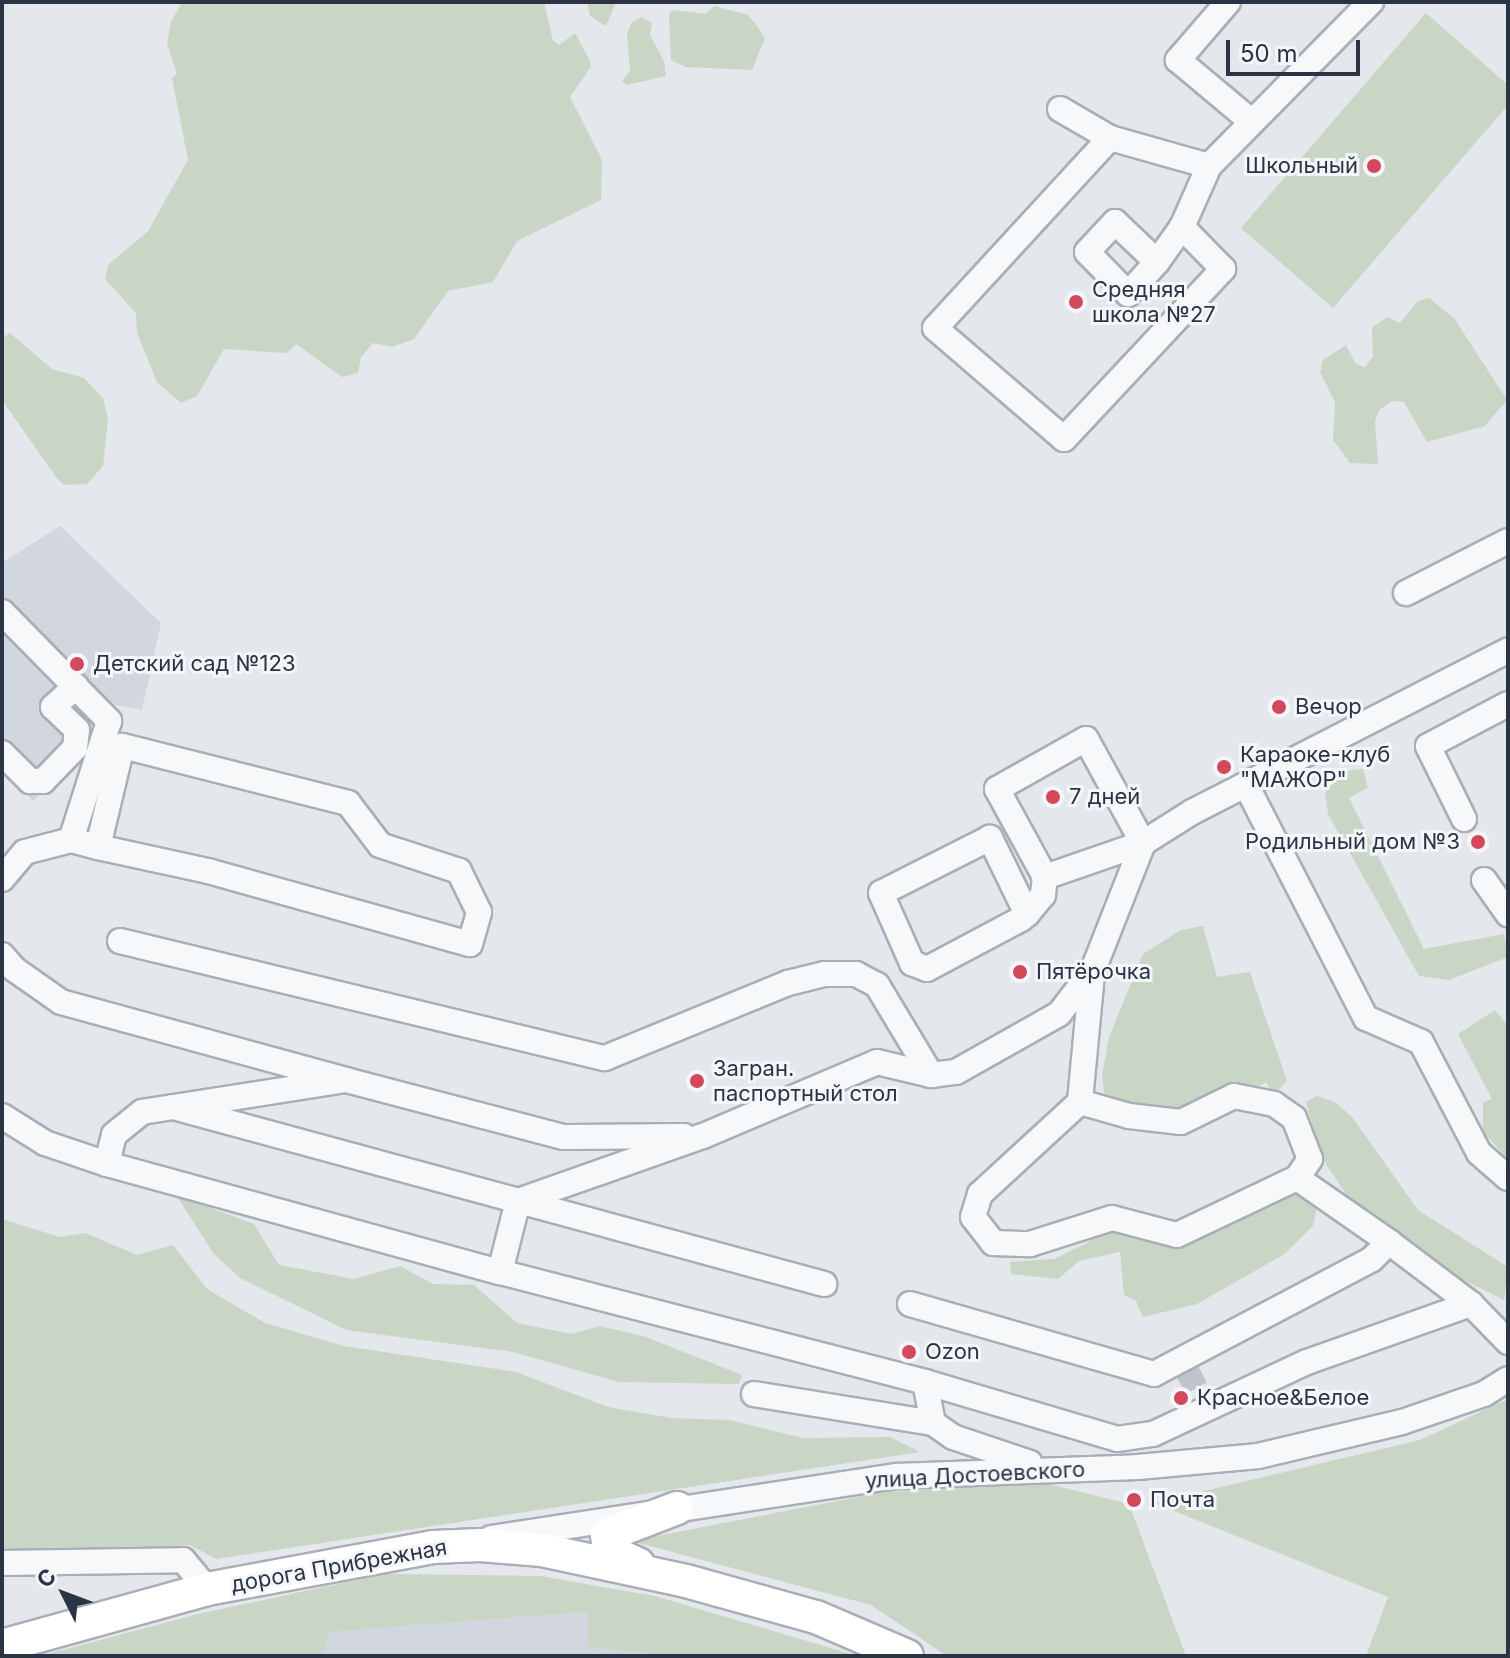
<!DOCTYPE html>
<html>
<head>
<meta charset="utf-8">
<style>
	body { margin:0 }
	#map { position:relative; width:1510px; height:1658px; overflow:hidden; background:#e4e7ec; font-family:Inter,sans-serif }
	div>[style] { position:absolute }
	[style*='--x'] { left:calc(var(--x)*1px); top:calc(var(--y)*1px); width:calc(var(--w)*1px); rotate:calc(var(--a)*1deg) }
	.built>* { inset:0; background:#d2d6de }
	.green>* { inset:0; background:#c9d6c5 }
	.minor-tunnel>* { height:24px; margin-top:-12px; transform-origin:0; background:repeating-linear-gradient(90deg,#bfc3cb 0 24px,transparent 0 36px) }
	.roads { filter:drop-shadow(2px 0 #a9aeb7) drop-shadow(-2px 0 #a9aeb7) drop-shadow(0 2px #a9aeb7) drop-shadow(0 -2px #a9aeb7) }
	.minor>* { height:24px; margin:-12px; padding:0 12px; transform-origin:12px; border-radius:12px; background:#f7f8fa }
	.major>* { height:32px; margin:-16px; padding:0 16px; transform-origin:16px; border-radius:16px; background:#fff }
	.dots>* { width:22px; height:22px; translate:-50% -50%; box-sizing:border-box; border:4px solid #f4f6f9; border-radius:50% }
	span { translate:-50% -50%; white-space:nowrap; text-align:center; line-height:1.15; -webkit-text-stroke:6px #f4f6f9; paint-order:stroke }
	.poi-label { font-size:22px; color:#2b3445 }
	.right { translate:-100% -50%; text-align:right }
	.left { translate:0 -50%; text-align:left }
	.street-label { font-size:22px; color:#2b3445 }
	.frame { position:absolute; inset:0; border:4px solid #2b3445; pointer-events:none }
	.north { position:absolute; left:24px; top:1554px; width:80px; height:80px; -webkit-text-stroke:6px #f4f6f9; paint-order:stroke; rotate:312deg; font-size:22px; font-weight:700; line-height:32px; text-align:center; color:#2b3445 }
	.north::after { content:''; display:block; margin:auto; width:28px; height:36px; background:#2b3445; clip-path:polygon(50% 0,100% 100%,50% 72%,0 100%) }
	.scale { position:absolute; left:1226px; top:40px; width:134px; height:36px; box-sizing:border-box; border:4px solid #2b3445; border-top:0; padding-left:10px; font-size:24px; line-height:28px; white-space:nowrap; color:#2b3445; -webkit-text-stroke:6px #f4f6f9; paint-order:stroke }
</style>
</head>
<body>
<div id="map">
	<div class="built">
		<div style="clip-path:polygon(60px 526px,161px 623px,142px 710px,115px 705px,82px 733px,81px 755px,33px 801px,2px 768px,2px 563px)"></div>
		<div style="clip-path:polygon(589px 1612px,589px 1647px,668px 1656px,322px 1656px,328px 1632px)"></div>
	</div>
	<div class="green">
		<div style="clip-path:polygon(182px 2px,544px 2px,553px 41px,559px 45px,575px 33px,589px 59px,591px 67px,570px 97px,602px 160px,601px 200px,517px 241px,493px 282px,448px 291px,414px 339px,392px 347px,373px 343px,361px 357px,358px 373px,342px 377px,296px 344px,287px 353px,224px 349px,197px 396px,181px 403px,157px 382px,137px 333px,136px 313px,105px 279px,108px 265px,148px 231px,188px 160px,172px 78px,177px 73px,167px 43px,171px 22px)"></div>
		<div style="clip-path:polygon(587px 2px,616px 2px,606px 26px,590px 16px)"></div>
		<div style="clip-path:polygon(714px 6px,748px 15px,757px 26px,765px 38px,752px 70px,686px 67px,671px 60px,669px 14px,673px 10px,706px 14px)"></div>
		<div style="clip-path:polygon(1426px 13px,1508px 85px,1508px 105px,1333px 308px,1241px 228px)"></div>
		<div style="clip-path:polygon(642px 17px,652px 23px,650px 35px,664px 61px,666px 76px,627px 85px,622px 81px,630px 71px,627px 34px,632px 22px)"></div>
		<div style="clip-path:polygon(1429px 298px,1454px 318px,1507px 400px,1485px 426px,1427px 442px,1404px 402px,1392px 401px,1379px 410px,1375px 422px,1378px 464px,1350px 463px,1333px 440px,1335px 402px,1320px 372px,1323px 360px,1346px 345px,1356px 364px,1365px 367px,1373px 356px,1372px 328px,1387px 317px,1400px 323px,1418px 301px)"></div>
		<div style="clip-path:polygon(10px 333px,52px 369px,84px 378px,103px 398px,108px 419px,103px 466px,87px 484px,64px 485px,56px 477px,2px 400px,2px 338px)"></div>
		<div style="clip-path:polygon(1363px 769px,1368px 788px,1349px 798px,1424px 949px,1504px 934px,1508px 957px,1449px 980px,1419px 976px,1328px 814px,1325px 793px,1343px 771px)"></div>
		<div style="clip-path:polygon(1203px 926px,1217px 977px,1250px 972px,1287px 1081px,1273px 1095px,1266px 1082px,1249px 1094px,1181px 1115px,1105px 1097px,1102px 1076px,1109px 1037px,1143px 954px,1181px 930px)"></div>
		<div style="clip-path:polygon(1495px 1010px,1508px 1026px,1508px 1159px,1483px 1132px,1483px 1102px,1492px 1099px,1458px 1034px)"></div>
		<div style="clip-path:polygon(1317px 1096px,1335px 1102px,1352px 1117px,1418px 1210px,1508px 1267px,1504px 1300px,1448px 1272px,1351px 1201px,1323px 1160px,1314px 1131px,1306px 1102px)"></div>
		<div style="clip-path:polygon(1294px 1188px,1317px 1207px,1313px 1226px,1283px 1255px,1197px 1304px,1143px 1317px,1136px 1301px,1124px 1295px,1120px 1252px,1079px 1261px,1058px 1279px,1011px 1274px,1010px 1262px,1054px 1259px,1109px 1232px,1185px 1244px)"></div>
		<div style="clip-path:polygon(176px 1195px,254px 1224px,279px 1265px,354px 1279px,400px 1266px,433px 1284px,474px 1285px,517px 1323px,571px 1334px,600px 1326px,646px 1337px,742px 1375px,739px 1384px,619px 1382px,513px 1352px,346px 1330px,240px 1278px,214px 1254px)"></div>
		<div style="clip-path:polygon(2px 1219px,60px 1237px,85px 1233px,137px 1255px,173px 1245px,207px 1289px,265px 1323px,344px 1346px,516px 1372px,608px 1407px,671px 1418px,729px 1420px,803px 1438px,890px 1437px,920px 1452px,216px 1559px,190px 1545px,2px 1555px)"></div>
		<div style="clip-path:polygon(1508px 1399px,1508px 1656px,1366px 1656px,1388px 1597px,1154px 1503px,1420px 1440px)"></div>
		<div style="clip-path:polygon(1032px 1480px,1129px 1504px,1186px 1656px,947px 1656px,871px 1605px,631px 1541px,904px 1488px)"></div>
		<div style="clip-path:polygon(384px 1574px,540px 1576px,655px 1596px,858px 1656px,668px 1656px,589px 1647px,588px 1612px,329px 1632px,322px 1656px,40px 1656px,198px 1614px)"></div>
	</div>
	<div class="minor-tunnel">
		<div style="--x:1185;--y:1367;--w:34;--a:62"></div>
	</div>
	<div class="roads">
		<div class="minor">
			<div style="--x:1228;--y:2;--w:77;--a:130.8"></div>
			<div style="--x:1178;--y:60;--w:95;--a:39.9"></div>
			<div style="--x:1060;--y:109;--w:58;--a:30.1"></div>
			<div style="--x:1110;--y:138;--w:103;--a:15.8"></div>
			<div style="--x:1110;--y:138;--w:258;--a:132.6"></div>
			<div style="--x:935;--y:328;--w:170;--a:40.7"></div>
			<div style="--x:1064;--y:439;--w:233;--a:-46.9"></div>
			<div style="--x:1223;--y:269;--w:59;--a:-134.3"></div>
			<div style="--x:1157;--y:262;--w:58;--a:-136.4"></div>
			<div style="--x:1115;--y:222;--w:41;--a:133"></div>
			<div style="--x:1087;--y:252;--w:59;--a:45.7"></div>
			<div style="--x:1128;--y:294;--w:43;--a:-47.8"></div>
			<div style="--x:1157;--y:262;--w:43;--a:-54.5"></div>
			<div style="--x:1182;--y:227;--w:67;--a:-66.1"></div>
			<div style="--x:1209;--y:166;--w:231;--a:-45.4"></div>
			<div style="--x:1406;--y:593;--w:114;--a:-27"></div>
			<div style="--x:2;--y:612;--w:153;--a:45.5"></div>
			<div style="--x:109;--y:721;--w:125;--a:107.7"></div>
			<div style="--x:2;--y:753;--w:40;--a:45"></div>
			<div style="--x:30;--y:781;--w:13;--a:0"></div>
			<div style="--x:43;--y:781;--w:46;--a:-45.9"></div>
			<div style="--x:75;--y:748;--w:18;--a:-84"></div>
			<div style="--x:77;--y:730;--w:33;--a:-136"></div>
			<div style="--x:53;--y:707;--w:31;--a:-42"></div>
			<div style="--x:1246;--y:785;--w:262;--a:62.8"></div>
			<div style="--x:1366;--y:1018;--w:60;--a:23.6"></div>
			<div style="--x:1421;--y:1042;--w:125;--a:62.4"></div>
			<div style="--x:1479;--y:1153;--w:38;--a:41"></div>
			<div style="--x:1464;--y:819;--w:81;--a:-116.3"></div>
			<div style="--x:1428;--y:746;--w:90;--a:-27.7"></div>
			<div style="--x:1045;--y:877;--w:100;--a:-118.6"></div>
			<div style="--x:997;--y:789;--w:102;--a:-29.3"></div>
			<div style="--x:1086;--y:739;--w:119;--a:61.3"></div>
			<div style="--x:2;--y:879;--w:35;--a:-50"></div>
			<div style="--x:25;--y:852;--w:48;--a:-14.6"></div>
			<div style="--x:71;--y:840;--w:28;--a:15"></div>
			<div style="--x:98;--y:847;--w:113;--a:12.3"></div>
			<div style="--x:208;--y:871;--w:272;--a:15.6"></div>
			<div style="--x:470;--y:944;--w:33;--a:-74"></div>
			<div style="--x:479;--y:912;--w:46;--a:-116"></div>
			<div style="--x:459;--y:871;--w:83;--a:-161.8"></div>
			<div style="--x:380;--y:845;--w:53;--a:-127.3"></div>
			<div style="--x:348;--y:803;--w:233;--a:-165.8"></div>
			<div style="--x:122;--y:746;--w:104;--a:103.4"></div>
			<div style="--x:1484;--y:880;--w:42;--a:54.8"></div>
			<div style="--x:1027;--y:914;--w:85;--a:-116"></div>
			<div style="--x:990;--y:838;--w:122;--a:153.2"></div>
			<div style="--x:881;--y:893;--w:77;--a:66.1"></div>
			<div style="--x:912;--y:963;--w:16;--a:22"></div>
			<div style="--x:927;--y:969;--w:106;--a:-28"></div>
			<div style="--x:1021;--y:919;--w:8;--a:-40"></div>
			<div style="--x:1027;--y:914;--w:25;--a:-50"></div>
			<div style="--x:1043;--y:895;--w:18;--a:-84"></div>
			<div style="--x:1045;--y:877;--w:104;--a:-19.1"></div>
			<div style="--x:1143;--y:843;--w:58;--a:-32.3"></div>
			<div style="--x:1192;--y:812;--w:355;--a:-27.1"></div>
			<div style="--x:120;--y:941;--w:499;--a:13.6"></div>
			<div style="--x:605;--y:1058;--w:198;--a:-22.3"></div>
			<div style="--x:788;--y:983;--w:37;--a:-14"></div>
			<div style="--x:824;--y:974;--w:32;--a:0"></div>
			<div style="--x:856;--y:974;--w:24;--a:28"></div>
			<div style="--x:877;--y:985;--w:105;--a:59"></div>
			<div style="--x:2;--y:955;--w:18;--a:49"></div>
			<div style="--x:14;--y:969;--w:57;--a:35.1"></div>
			<div style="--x:61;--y:1002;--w:295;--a:15.3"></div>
			<div style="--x:346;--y:1080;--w:175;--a:171.1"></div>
			<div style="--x:173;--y:1107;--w:675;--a:15.21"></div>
			<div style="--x:1092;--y:974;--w:129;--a:95.4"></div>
			<div style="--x:1080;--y:1102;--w:136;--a:137.4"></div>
			<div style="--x:980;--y:1194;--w:24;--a:107"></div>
			<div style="--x:973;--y:1217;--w:33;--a:52"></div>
			<div style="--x:993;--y:1243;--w:37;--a:2"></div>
			<div style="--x:1030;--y:1244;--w:86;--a:-17.6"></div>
			<div style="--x:1112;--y:1218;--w:67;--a:14.7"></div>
			<div style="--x:1177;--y:1235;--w:133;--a:-25.4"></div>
			<div style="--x:1297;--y:1178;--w:112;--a:34.8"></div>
			<div style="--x:346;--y:1080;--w:225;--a:14.7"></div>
			<div style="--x:564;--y:1137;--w:120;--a:-0.5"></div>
			<div style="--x:1080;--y:1102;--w:51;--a:15.9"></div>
			<div style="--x:1129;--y:1116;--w:52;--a:6.6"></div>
			<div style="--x:1181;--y:1122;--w:59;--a:-26.1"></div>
			<div style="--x:1234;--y:1096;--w:41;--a:11.3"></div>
			<div style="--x:1274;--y:1104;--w:24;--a:35"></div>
			<div style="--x:1294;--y:1118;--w:44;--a:68.7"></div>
			<div style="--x:1310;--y:1159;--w:23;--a:124"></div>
			<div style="--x:173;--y:1107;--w:31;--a:171"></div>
			<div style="--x:142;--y:1112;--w:36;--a:141"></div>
			<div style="--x:114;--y:1135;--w:30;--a:104"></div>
			<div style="--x:107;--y:1164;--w:408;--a:15.4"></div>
			<div style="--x:500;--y:1272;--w:73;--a:-75.8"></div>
			<div style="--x:518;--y:1201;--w:196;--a:-19.4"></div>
			<div style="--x:703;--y:1136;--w:189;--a:-23"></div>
			<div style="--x:877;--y:1062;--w:56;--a:13.5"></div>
			<div style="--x:931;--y:1075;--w:25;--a:-7"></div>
			<div style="--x:956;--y:1072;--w:118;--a:-29.4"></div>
			<div style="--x:1059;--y:1014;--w:56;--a:-52.3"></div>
			<div style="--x:1093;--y:970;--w:136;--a:-68.5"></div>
			<div style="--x:2;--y:1116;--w:51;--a:32.1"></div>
			<div style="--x:45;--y:1143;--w:65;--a:18.7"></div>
			<div style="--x:500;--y:1272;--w:439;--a:14.5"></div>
			<div style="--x:925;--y:1382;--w:200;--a:16.5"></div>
			<div style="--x:1117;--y:1439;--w:36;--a:-8"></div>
			<div style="--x:1153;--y:1434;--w:170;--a:-25.1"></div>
			<div style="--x:1307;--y:1362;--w:174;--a:-19.5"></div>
			<div style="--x:910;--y:1304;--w:254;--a:16"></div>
			<div style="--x:1154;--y:1374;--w:246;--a:-27.8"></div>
			<div style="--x:1372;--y:1259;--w:24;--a:-45"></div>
			<div style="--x:1389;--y:1242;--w:103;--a:37.1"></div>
			<div style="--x:1471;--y:1304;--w:53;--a:45.8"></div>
			<div style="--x:925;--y:1382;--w:42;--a:79"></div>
			<div style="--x:933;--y:1423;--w:24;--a:35"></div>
			<div style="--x:953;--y:1437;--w:81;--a:18.7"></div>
			<div style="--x:754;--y:1394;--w:181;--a:9.2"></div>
			<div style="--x:491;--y:1538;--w:410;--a:-8.7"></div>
			<div style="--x:896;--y:1476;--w:242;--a:-2.1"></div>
			<div style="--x:1138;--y:1467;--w:121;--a:-5.2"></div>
			<div style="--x:1258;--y:1456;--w:148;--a:-13.3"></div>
			<div style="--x:1402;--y:1422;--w:87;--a:-18.9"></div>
			<div style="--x:1484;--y:1394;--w:28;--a:-32"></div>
			<div style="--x:2;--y:1563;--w:181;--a:-0.9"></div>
			<div style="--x:183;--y:1560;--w:38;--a:50"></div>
		</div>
		<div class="major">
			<div style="--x:638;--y:1564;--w:32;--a:-156"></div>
			<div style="--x:609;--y:1551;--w:16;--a:-97"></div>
			<div style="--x:607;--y:1535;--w:75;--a:-21.1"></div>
			<div style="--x:2;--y:1646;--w:213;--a:-15.5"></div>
			<div style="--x:207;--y:1589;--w:230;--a:-10.5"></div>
			<div style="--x:433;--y:1547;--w:47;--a:-2.4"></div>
			<div style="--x:480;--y:1545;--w:62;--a:4.6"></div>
			<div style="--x:542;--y:1550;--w:147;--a:12.1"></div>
			<div style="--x:686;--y:1581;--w:135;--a:15.5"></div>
			<div style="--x:816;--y:1617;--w:99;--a:23.2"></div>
		</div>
	</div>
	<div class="dots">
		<div style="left:1374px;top:166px;background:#d1495b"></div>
		<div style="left:1076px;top:302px;background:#d1495b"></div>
		<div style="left:77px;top:664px;background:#d1495b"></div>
		<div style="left:1279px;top:707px;background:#d1495b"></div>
		<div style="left:1224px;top:767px;background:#d1495b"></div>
		<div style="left:1053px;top:797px;background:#d1495b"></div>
		<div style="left:1478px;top:842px;background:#d1495b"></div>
		<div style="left:1020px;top:972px;background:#d1495b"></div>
		<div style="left:697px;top:1081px;background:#d1495b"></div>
		<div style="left:909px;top:1352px;background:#d1495b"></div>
		<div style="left:1181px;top:1398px;background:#d1495b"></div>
		<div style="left:1134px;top:1500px;background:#d1495b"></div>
	</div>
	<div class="poi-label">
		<span class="right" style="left:1358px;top:166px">Школьный</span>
		<span class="left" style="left:1092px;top:302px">Средняя<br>школа №27</span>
		<span class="left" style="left:93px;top:664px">Детский сад №123</span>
		<span class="left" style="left:1295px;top:707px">Вечор</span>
		<span class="left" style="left:1240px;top:767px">Караоке-клуб<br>"МАЖОР"</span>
		<span class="left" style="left:1069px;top:797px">7 дней</span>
		<span class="right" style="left:1460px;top:842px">Родильный дом №3</span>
		<span class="left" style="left:1036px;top:972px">Пятёрочка</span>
		<span class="left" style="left:713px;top:1081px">Загран.<br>паспортный стол</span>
		<span class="left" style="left:925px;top:1352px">Ozon</span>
		<span class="left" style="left:1197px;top:1398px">Красное&amp;Белое</span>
		<span class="left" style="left:1150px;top:1500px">Почта</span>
	</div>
	<div class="street-label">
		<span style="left:975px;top:1475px;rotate:-3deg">улица Достоевского</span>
		<span style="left:339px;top:1566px;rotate:-10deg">дорога Прибрежная</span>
	</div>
	<div class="frame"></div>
	<div class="north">С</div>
	<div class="scale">50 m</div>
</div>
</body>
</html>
